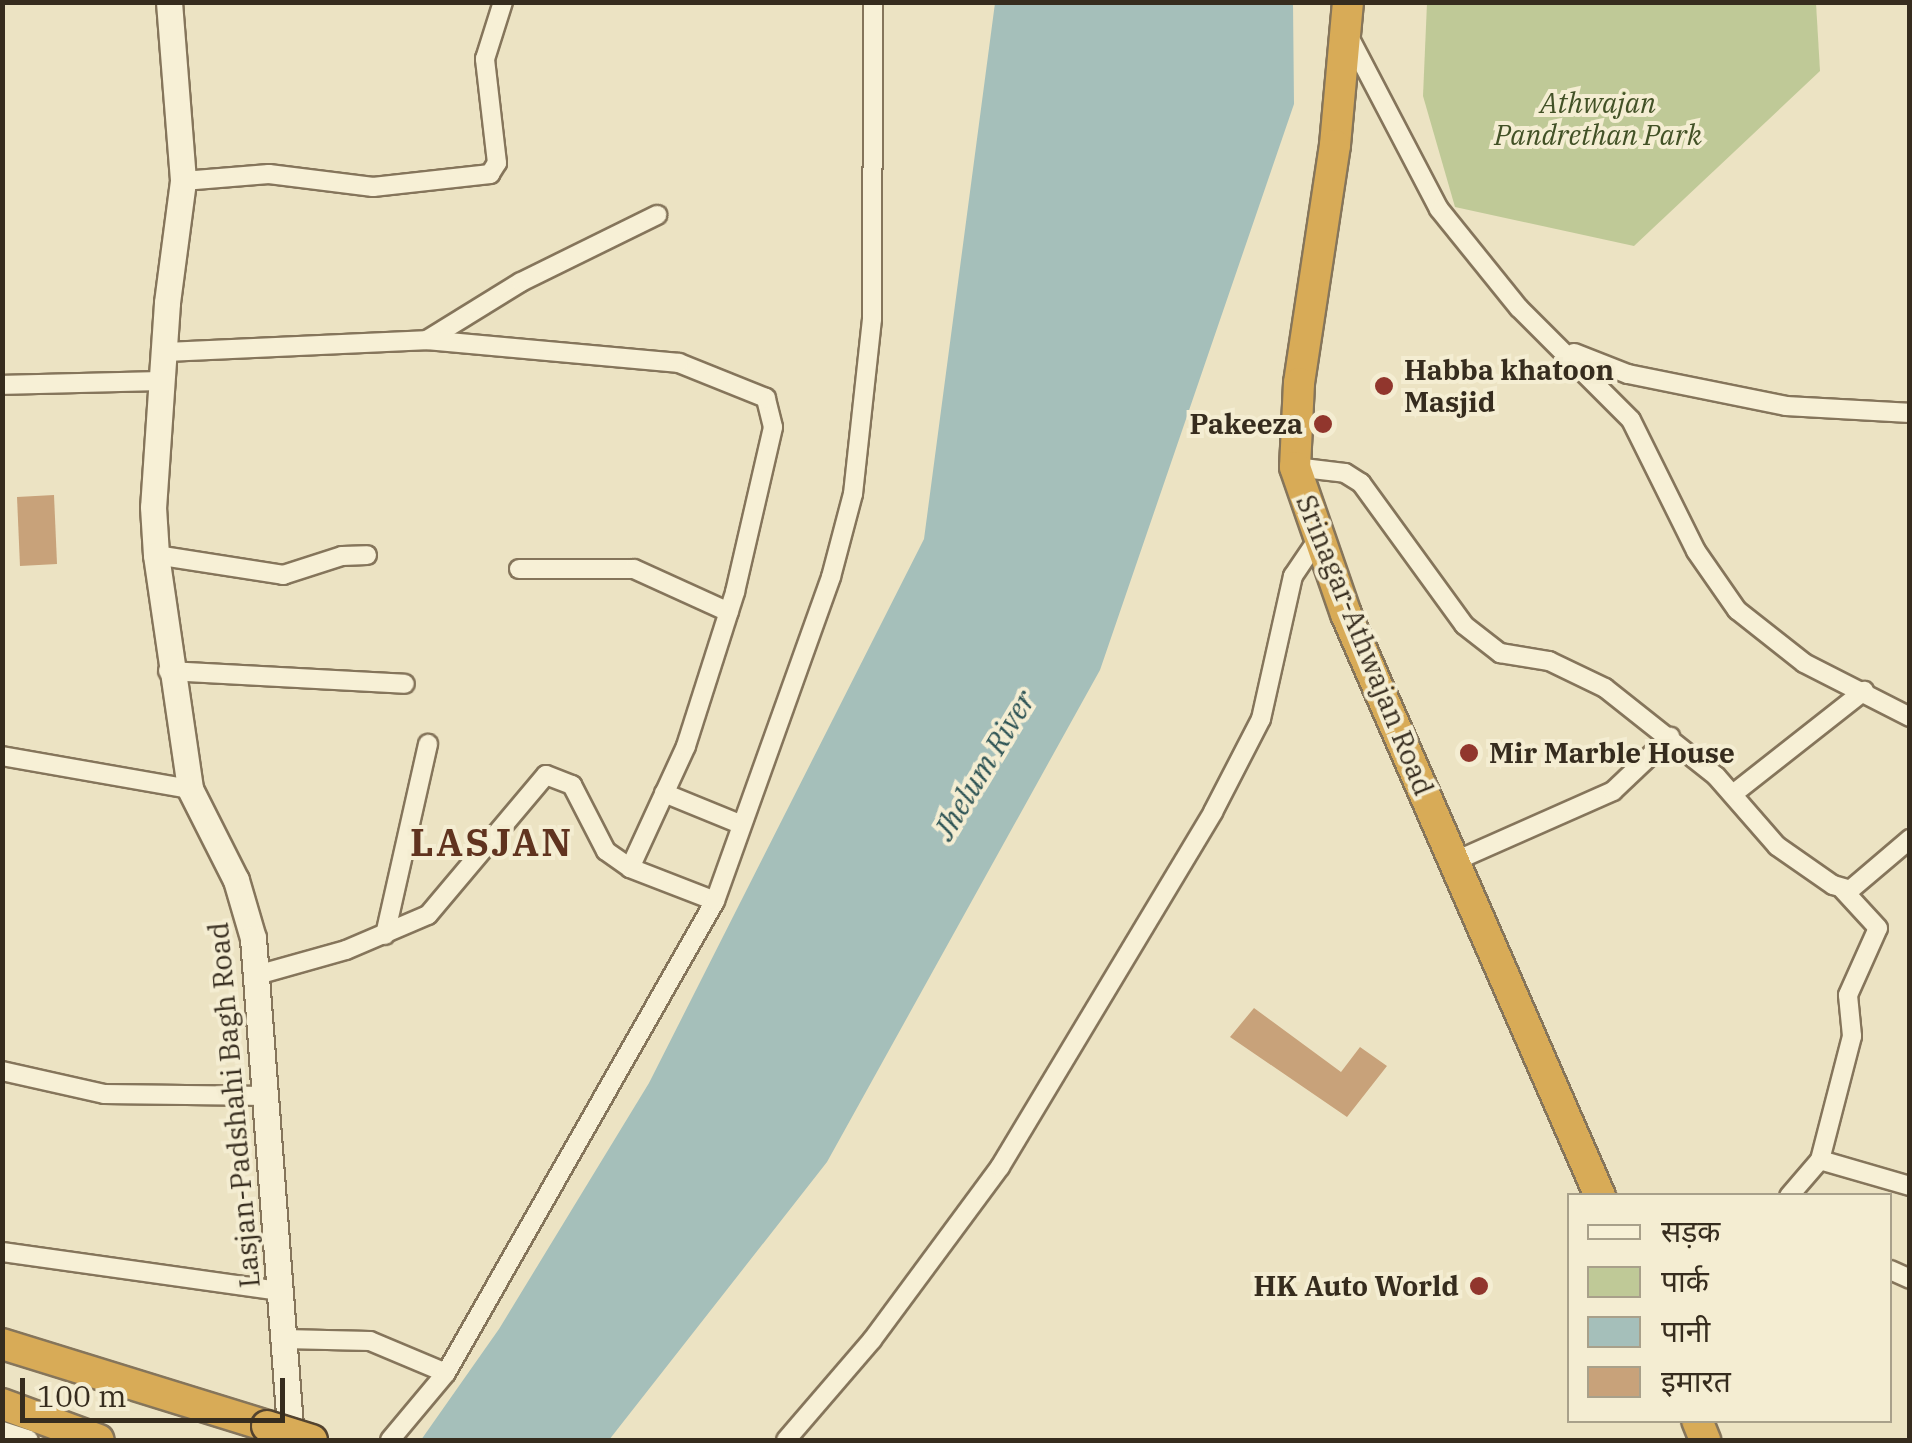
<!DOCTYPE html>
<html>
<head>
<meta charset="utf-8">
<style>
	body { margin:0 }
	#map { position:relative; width:1912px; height:1443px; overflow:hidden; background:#ece3c3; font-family:"IBM Plex Serif","Noto Sans Devanagari",serif }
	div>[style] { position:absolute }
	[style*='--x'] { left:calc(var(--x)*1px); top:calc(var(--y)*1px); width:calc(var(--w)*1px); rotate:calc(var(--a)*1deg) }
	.green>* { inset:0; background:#bfc997 }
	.water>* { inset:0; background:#a5bfba }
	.building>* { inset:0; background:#c8a27a }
	.roads { filter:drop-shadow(2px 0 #85755b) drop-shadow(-2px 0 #85755b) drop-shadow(0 2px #85755b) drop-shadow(0 -2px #85755b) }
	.street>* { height:18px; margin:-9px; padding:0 9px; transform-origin:9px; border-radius:9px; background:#f7f0d6 }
	.secondary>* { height:25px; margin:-12.5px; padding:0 12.5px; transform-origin:12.5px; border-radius:12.5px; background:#f7f0d6 }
	.highway>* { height:30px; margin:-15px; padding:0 15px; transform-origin:15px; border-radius:15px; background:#d8ab57 }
	.bridges { filter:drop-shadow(2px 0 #53432f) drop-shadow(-2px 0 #53432f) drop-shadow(0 2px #53432f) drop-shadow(0 -2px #53432f) }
	.highway-bridge>* { height:30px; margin:-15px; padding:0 15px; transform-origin:15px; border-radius:15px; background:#d8ab57 }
	.dots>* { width:28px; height:28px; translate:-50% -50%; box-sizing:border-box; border:5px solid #f4edd2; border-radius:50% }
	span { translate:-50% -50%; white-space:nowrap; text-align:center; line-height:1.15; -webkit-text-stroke:8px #f4edd2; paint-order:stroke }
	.park-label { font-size:28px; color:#425126; font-style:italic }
	.poi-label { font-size:28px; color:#362c1e; font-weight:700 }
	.left { translate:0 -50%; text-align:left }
	.right { translate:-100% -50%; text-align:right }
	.street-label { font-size:28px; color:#362c1e }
	.water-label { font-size:30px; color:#2e5455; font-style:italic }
	.district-label { font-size:38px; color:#60331f; font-weight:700; letter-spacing:2.5px }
	.frame { position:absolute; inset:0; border:5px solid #362c1e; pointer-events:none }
	.legend { position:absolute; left:1567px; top:1193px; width:325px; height:230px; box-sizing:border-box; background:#f4edd2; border:2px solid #a8a08a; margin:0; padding:12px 18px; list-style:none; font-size:30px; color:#362c1e }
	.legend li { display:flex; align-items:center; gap:20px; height:50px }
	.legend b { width:50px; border:2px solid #a8a08a }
	.scale { position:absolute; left:20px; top:1378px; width:265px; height:45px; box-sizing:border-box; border:5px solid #362c1e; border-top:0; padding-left:12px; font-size:30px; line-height:35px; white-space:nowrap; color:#362c1e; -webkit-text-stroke:8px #f4edd2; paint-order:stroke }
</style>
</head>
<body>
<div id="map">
	<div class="green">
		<div style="clip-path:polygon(1427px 3px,1816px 3px,1820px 71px,1634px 246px,1455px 207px,1423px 96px)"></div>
	</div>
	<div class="water">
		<div style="clip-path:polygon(995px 3px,1293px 3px,1294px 104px,1100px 670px,827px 1162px,609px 1440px,421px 1440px,499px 1329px,649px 1083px,924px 539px)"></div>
	</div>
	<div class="building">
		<div style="clip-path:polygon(54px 495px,57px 564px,20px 566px,17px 497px)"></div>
		<div style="clip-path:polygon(1254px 1008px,1341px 1072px,1360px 1047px,1387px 1066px,1347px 1117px,1230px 1037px)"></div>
	</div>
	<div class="roads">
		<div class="street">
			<div style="--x:1349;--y:37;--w:194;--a:62.4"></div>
			<div style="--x:1439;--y:209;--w:127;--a:51.1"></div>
			<div style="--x:1519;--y:308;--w:158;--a:45"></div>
			<div style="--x:1631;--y:420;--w:146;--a:63.6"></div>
			<div style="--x:1696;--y:551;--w:72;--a:55.2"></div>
			<div style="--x:1737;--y:610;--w:85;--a:38.3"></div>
			<div style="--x:1804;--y:663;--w:119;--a:27"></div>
			<div style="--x:183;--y:181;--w:86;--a:-4.7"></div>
			<div style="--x:269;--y:174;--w:105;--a:7.1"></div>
			<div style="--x:373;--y:187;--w:118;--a:-6.3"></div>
			<div style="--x:490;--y:174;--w:13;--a:-58"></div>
			<div style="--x:497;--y:163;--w:105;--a:-96.6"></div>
			<div style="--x:485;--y:59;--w:60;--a:-72.5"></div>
			<div style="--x:164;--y:352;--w:263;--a:-2.6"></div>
			<div style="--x:427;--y:340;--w:110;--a:-31.7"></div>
			<div style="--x:521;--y:282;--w:152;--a:-26.2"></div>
			<div style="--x:1574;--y:353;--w:58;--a:21.3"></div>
			<div style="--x:1628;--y:374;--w:161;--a:11.4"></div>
			<div style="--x:1786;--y:406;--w:124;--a:3.2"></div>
			<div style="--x:2;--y:385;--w:160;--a:-1.4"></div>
			<div style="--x:1295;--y:467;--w:50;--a:6.8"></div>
			<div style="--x:1345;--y:473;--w:19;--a:32"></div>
			<div style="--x:1361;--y:483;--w:175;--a:54"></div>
			<div style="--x:1464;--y:625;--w:46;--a:37.9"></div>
			<div style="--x:1500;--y:653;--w:50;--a:9.3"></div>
			<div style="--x:1549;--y:661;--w:62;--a:25.7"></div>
			<div style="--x:1605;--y:688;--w:142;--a:38.4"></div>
			<div style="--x:1716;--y:776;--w:93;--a:48.9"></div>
			<div style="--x:1777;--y:846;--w:68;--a:34.9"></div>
			<div style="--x:1833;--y:885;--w:18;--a:16"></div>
			<div style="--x:1850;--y:890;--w:79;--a:-40.4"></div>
			<div style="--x:156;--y:555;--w:129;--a:8.9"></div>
			<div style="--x:283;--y:575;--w:62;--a:-17.9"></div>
			<div style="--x:342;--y:556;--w:25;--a:-2"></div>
			<div style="--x:519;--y:569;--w:115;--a:0"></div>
			<div style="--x:634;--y:569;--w:104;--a:24.4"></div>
			<div style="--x:168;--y:671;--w:237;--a:3.1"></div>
			<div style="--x:2;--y:756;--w:191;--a:10"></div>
			<div style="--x:664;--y:793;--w:82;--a:22.2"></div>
			<div style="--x:1733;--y:794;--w:167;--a:-38.2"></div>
			<div style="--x:1453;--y:862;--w:175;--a:-23.9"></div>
			<div style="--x:1613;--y:791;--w:79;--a:-43.5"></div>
			<div style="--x:630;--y:868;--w:91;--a:21.2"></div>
			<div style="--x:385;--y:935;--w:196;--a:-77.3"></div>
			<div style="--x:257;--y:975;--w:92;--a:-15.7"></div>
			<div style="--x:346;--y:950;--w:89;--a:-23.1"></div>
			<div style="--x:428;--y:915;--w:183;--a:-49.9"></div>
			<div style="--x:546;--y:775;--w:28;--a:21"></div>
			<div style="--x:572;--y:785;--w:74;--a:62.7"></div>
			<div style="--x:606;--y:851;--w:29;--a:35"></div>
			<div style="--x:630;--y:868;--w:134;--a:-65.3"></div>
			<div style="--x:686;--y:746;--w:162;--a:-72.3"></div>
			<div style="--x:735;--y:592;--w:169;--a:-77"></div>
			<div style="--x:773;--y:427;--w:30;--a:-104"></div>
			<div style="--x:766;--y:398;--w:94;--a:-158.1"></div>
			<div style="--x:679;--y:363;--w:253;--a:-174.8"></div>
			<div style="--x:2;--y:1071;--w:105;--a:12.7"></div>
			<div style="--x:104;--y:1094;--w:164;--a:0.7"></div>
			<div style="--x:1820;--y:1160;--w:94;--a:16.1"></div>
			<div style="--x:1789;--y:1196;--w:48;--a:-49.3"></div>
			<div style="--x:1820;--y:1160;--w:128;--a:-75.5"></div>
			<div style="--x:1852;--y:1036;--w:41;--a:-95.6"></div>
			<div style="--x:1848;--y:995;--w:73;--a:-65.9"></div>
			<div style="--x:1878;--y:928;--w:52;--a:-132.6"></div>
			<div style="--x:2;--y:1252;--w:281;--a:8"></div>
			<div style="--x:1890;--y:1270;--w:22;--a:24"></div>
			<div style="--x:284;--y:1339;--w:86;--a:1.3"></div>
			<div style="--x:370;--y:1341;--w:82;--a:22.8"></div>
			<div style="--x:2;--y:1431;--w:28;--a:18"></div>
			<div style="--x:390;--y:1440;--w:87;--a:-50.1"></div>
			<div style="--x:446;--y:1373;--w:543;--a:-60.32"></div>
			<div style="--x:715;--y:901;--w:344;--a:-70.3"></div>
			<div style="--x:831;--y:577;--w:86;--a:-75.2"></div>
			<div style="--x:853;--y:494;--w:176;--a:-83.8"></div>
			<div style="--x:872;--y:319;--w:317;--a:-89.8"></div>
			<div style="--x:786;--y:1440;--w:132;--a:-49.3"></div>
			<div style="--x:872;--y:1340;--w:215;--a:-53.5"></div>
			<div style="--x:1000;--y:1167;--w:414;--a:-59"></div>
			<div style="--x:1213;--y:812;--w:105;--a:-62.7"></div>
			<div style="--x:1261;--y:719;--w:147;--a:-77.4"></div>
			<div style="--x:1293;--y:576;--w:45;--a:-56"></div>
		</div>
		<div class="secondary">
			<div style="--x:169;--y:2;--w:180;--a:85.5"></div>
			<div style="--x:183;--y:181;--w:123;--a:97.5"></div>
			<div style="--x:167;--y:303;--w:204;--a:93.9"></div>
			<div style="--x:153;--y:507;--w:48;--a:86.4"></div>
			<div style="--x:156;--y:555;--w:236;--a:81.7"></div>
			<div style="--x:190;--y:789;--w:102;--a:63.2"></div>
			<div style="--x:236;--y:880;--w:60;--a:73.7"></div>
			<div style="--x:253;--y:938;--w:503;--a:85.67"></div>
		</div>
		<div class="highway">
			<div style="--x:1348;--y:2;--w:144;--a:95.2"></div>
			<div style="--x:1335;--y:145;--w:241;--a:98.6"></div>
			<div style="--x:1299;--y:383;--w:84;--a:92.7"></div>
			<div style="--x:1295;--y:467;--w:156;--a:70.9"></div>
			<div style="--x:1346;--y:614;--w:635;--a:66.42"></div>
			<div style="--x:2;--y:1344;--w:277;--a:17.2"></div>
			<div style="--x:2;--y:1404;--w:103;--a:20.4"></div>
			<div style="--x:1697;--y:1420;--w:22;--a:68"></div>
		</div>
	</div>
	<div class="bridges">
		<div class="highway-bridge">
			<div style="--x:267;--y:1426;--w:47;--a:17.3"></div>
		</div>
	</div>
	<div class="dots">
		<div style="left:1384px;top:386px;background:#91362d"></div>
		<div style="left:1323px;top:424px;background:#91362d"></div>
		<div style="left:1469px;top:753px;background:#91362d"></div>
		<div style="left:1479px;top:1286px;background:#91362d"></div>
	</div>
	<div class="park-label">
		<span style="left:1598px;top:119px">Athwajan<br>Pandrethan Park</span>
	</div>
	<div class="poi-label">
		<span class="left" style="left:1404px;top:386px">Habba khatoon<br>Masjid</span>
		<span class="right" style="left:1303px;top:424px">Pakeeza</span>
		<span class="left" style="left:1489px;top:753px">Mir Marble House</span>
		<span class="right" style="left:1459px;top:1286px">HK Auto World</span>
	</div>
	<div class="street-label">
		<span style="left:1365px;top:645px;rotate:68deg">Srinagar-Athwajan Road</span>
		<span style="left:234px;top:1105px;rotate:-95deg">Lasjan-Padshahi Bagh Road</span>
	</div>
	<div class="water-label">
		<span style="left:984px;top:765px;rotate:-59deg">Jhelum River</span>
	</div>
	<div class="district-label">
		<span style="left:492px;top:842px">LASJAN</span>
	</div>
	<div class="frame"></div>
	<ul class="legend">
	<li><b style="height:12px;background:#f7f0d6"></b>सड़क</li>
	<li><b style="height:28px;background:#bfc997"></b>पार्क</li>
	<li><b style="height:28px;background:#a5bfba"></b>पानी</li>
	<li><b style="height:28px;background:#c8a27a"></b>इमारत</li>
	</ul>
	<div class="scale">100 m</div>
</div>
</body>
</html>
